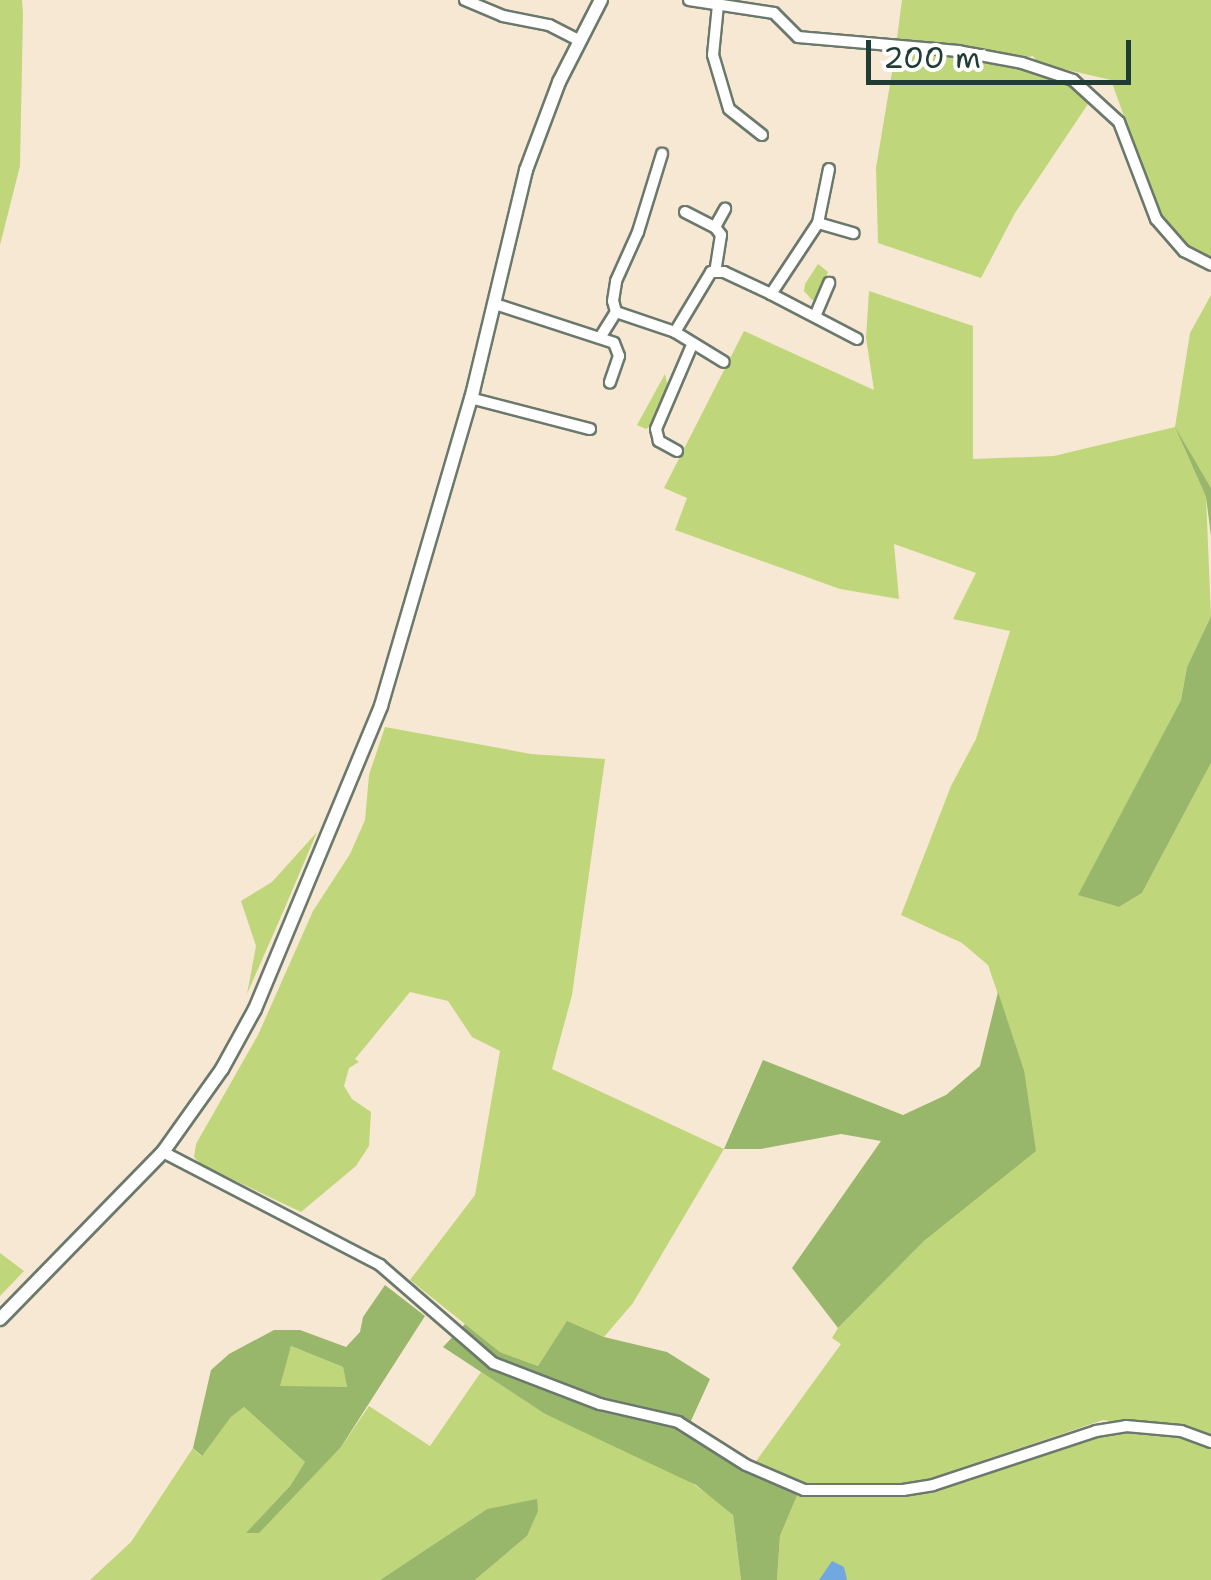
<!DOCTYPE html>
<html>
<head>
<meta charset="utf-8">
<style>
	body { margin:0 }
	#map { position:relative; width:1211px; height:1580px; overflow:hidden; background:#f7e8d4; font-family:"Shantell Sans",sans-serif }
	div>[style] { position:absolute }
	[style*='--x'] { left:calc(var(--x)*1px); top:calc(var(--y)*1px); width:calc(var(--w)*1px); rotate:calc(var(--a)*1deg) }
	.green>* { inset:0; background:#c0d67a }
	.forest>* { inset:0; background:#98b76a }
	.water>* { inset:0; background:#71a8df }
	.roads { filter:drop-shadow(2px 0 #6b796c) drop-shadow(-2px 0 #6b796c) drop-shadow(0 2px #6b796c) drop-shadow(0 -2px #6b796c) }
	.minor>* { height:10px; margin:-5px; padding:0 5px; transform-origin:5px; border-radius:5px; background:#fff }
	.major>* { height:12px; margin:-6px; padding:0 6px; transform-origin:6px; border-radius:6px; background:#fff }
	span { translate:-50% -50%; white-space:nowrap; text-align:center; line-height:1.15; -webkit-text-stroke:8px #fff; paint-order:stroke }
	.scale { position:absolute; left:866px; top:40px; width:265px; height:45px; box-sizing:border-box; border:5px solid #1f3d34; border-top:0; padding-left:12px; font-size:30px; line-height:35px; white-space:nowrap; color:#1f3d34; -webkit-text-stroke:8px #fff; paint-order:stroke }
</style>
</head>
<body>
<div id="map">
	<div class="green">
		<div style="clip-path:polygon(0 0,22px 0,23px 14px,20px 166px,0 245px)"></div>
		<div style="clip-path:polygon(902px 0,1211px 0,1211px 259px,1188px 247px,1159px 214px,1111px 80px,1038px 63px,1033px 56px,1023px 58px,897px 38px)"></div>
		<div style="clip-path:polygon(896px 48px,1043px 70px,1065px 78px,1088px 104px,1015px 213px,981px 278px,878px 243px,876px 168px)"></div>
		<div style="clip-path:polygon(818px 264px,828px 272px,817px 300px,812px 300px,804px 291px,805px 284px)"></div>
		<div style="clip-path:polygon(869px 291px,973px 326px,973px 459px,1054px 456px,1175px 427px,1190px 333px,1211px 295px,1211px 488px,1180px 438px,1206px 497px,1211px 616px,1187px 667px,1181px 700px,1079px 895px,1119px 907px,1142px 893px,1211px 763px,1211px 1437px,1103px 1420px,908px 1486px,808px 1486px,754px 1464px,841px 1344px,832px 1338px,838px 1328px,925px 1240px,1024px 1070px,988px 965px,962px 943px,901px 915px,951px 786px,976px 739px,1010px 631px,953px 619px,976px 573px,894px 544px,899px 599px,840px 589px,675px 530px,687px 498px,664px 488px,744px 331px,874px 390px,866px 338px)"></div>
		<div style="clip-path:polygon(665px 374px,668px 386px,653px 424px,646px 429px,637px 425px)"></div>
		<div style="clip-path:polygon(385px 727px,531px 754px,605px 759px,572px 995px,552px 1069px,724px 1149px,633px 1303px,604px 1337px,567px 1322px,538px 1366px,500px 1352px,410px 1280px,475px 1195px,500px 1051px,472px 1037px,448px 1001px,410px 992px,355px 1059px,359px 1062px,349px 1068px,344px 1086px,352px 1099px,371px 1112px,369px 1146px,356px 1166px,301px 1212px,200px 1164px,194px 1157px,196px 1144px,258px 1035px,313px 911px,350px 854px,365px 820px,369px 775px)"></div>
		<div style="clip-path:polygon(317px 832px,283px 912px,247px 994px,256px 946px,241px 901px,272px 882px)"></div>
		<div style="clip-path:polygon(0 1253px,24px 1271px,0 1296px)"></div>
		<div style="clip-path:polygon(291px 1346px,343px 1367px,347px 1387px,279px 1387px)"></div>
		<div style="clip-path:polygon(481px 1372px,545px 1414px,680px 1475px,712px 1497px,733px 1515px,741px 1580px,475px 1580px,527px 1536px,487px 1509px,380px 1580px,90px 1580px,131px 1542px,193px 1448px,201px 1456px,231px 1417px,244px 1407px,305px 1462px,290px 1486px,247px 1533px,341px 1447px,369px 1406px,430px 1446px)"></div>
		<div style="clip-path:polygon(1140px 1431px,1183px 1437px,1211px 1448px,1211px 1580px,777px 1580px,780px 1536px,797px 1496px,906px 1494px,969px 1481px,1086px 1439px)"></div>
	</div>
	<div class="forest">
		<div style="clip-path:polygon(1175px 427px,1211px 488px,1211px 536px,1206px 497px)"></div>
		<div style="clip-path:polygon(1211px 616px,1211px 763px,1142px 893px,1119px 907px,1078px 895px,1181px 700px,1187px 667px)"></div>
		<div style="clip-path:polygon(998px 992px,1024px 1070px,1036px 1151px,925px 1240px,838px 1328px,792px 1268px,881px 1141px,841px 1134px,761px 1149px,724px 1149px,763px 1060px,903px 1115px,946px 1095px,980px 1066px)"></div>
		<div style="clip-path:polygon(evenodd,385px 1285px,425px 1316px,341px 1447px,259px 1533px,246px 1533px,290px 1486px,305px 1462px,244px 1407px,231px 1417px,202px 1456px,193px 1448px,211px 1370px,229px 1354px,274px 1330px,300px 1330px,346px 1347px,360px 1332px,363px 1317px,385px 1285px,291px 1346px,343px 1367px,347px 1387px,280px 1386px,291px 1346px)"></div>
		<div style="clip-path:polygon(567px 1321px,604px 1337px,667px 1352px,710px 1379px,690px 1423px,754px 1464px,802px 1484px,780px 1536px,777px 1580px,741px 1580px,733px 1515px,696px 1485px,545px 1414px,443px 1347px,465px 1324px,500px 1352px,538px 1366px)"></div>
		<div style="clip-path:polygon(537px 1499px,538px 1511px,527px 1536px,475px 1580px,380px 1580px,487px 1509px)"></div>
	</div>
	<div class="water">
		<div style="clip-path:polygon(832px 1561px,844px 1567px,847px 1580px,819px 1580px)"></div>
	</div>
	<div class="roads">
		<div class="minor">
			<div style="--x:465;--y:0;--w:41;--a:22.8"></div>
			<div style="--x:503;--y:16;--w:47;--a:11.1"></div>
			<div style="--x:549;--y:25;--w:34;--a:27"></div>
			<div style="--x:689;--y:0;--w:86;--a:8.7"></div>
			<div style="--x:774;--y:13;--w:34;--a:45"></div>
			<div style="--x:798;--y:37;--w:161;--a:5"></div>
			<div style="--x:958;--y:51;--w:65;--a:10.6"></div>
			<div style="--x:1022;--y:63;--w:54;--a:18.4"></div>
			<div style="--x:1073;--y:80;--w:62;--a:42.4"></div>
			<div style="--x:1119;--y:122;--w:104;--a:69.1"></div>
			<div style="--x:1156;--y:219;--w:43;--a:48.8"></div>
			<div style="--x:1184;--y:251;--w:30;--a:27"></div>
			<div style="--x:718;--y:5;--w:50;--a:95.7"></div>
			<div style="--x:713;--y:55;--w:56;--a:73.5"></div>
			<div style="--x:729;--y:109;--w:42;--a:38.2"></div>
			<div style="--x:685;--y:212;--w:34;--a:27"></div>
			<div style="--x:715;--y:227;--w:10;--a:53"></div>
			<div style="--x:721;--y:235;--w:37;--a:99"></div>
			<div style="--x:818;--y:223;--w:37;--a:16"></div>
			<div style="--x:715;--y:227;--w:21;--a:-61"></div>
			<div style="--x:771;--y:294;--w:97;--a:27.6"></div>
			<div style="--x:495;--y:304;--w:125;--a:18.1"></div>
			<div style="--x:614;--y:343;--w:14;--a:69"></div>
			<div style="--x:619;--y:356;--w:28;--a:109"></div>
			<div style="--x:616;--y:312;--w:62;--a:18.7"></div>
			<div style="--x:675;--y:332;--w:57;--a:31.5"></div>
			<div style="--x:816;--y:314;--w:34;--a:-67"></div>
			<div style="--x:675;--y:332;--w:70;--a:-59"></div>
			<div style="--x:711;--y:272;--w:13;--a:0"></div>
			<div style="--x:724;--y:272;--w:52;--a:25.1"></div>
			<div style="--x:771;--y:294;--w:85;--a:-56.5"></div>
			<div style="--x:818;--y:223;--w:55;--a:-78.5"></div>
			<div style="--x:601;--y:336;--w:28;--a:-58"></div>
			<div style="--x:616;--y:312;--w:11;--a:-105"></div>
			<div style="--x:613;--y:301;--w:20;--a:-81"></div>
			<div style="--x:616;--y:281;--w:54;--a:-65.8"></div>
			<div style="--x:638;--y:232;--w:82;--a:-72.9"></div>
			<div style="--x:470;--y:398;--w:124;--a:14.5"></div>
			<div style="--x:677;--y:451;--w:21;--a:-151"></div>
			<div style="--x:659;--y:441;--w:12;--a:-104"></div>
			<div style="--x:656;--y:429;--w:91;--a:-66.8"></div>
			<div style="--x:163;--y:1152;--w:245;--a:27.5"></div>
			<div style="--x:380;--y:1265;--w:150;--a:40.9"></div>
			<div style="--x:493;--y:1363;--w:115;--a:21"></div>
			<div style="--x:600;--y:1404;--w:80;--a:13"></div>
			<div style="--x:678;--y:1422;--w:80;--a:32.3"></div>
			<div style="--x:746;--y:1465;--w:63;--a:23.3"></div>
			<div style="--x:804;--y:1490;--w:99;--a:0"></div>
			<div style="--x:903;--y:1490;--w:30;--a:-9"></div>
			<div style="--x:933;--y:1485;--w:172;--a:-18.3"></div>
			<div style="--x:1096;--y:1431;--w:30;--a:-9"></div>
			<div style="--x:1126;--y:1426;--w:55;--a:5.2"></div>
			<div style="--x:1181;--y:1431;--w:32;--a:20"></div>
		</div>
		<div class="major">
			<div style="--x:0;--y:1319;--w:233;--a:-45.7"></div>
			<div style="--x:163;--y:1152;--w:102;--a:-54.6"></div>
			<div style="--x:222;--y:1069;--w:68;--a:-61.2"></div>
			<div style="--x:255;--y:1009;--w:328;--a:-67.4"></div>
			<div style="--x:381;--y:706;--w:328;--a:-73.7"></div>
			<div style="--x:473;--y:391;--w:227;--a:-76.5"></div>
			<div style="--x:526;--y:170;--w:94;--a:-69.4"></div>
			<div style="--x:559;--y:82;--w:92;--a:-62.9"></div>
		</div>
	</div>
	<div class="scale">200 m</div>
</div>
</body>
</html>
